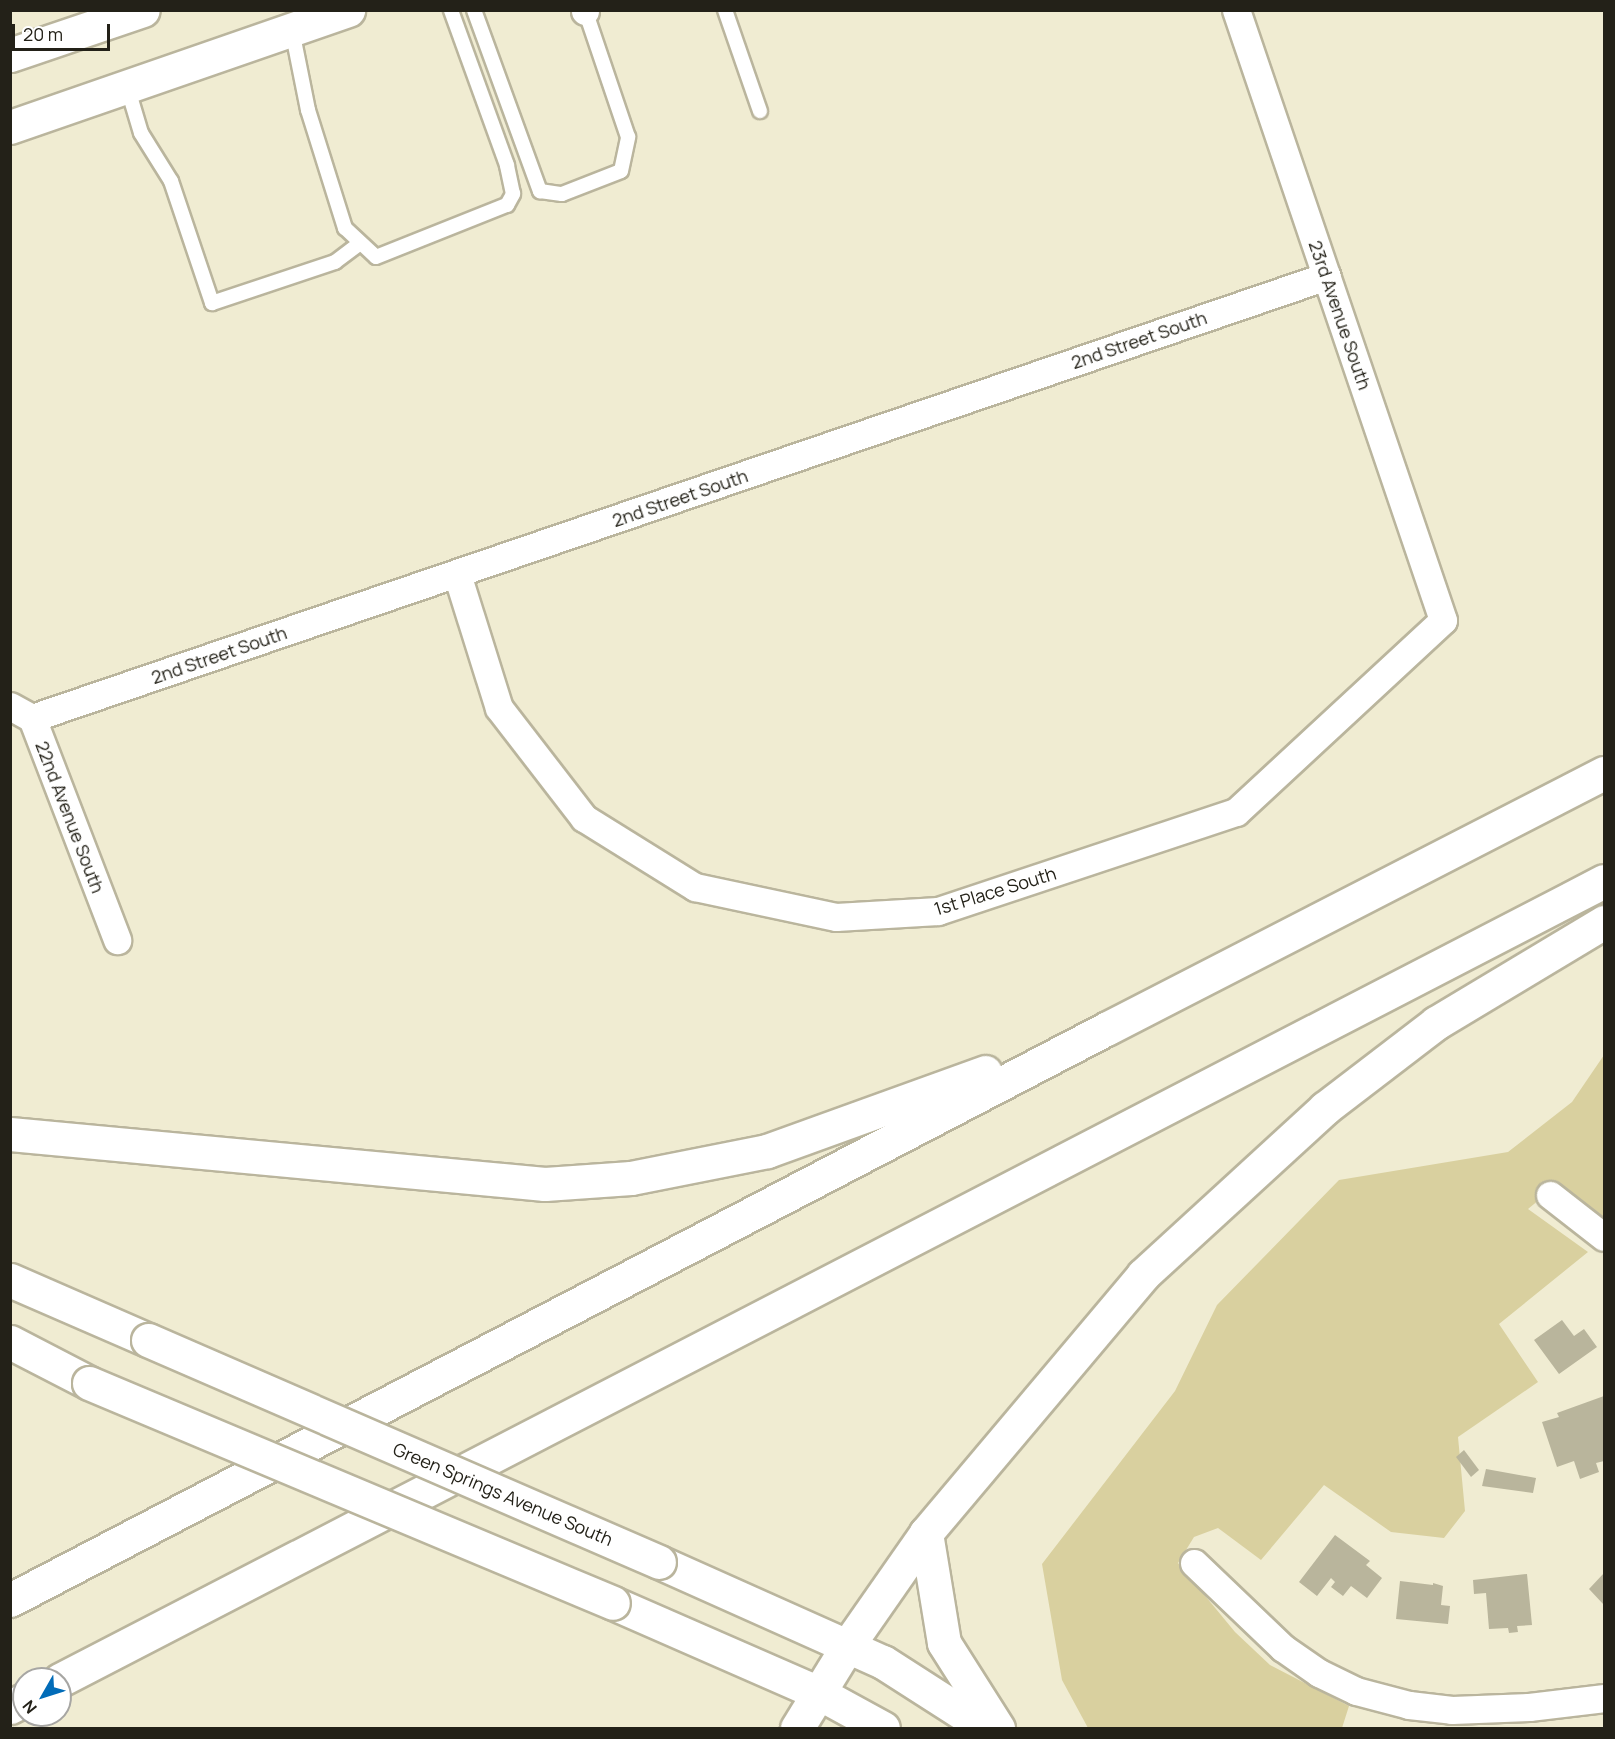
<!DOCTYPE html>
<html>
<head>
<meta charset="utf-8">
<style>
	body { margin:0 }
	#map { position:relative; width:1615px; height:1739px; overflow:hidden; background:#f0ecd2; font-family:Manrope,sans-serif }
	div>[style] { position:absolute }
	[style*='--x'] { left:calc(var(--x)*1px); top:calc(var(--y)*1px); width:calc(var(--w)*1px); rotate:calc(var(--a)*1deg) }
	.green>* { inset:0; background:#d9d09f }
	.building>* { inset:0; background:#b9b59c }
	.roads { filter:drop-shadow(2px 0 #bab59d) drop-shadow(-2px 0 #bab59d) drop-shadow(0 2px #bab59d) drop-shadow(0 -2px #bab59d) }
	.service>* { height:14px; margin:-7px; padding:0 7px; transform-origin:7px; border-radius:7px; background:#fff }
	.minor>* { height:27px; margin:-13.5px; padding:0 13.5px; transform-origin:13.5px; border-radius:13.5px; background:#fff }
	.secondary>* { height:33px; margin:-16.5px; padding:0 16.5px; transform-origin:16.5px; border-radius:16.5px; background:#fff }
	.motorway>* { height:33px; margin:-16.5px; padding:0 16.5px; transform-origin:16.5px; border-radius:16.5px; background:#fff }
	.bridges { filter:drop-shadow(2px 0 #bab59d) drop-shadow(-2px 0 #bab59d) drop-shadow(0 2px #bab59d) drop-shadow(0 -2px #bab59d) }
	.secondary-bridge>* { height:33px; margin:-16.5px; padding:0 16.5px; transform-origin:16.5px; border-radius:16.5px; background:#fff }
	span { translate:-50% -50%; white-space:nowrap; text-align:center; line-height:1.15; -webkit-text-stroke:4.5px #fff; paint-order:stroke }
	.street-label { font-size:18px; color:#232118 }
	.frame { position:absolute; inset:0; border:12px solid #232118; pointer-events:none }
	.north { position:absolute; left:12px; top:1667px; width:60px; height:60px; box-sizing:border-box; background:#fff; border:2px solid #a7a6a3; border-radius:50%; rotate:231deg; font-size:16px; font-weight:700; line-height:24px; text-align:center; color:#232118 }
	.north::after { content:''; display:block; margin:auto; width:21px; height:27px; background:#026cb8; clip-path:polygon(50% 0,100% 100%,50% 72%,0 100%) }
	.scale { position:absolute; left:12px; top:24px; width:98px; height:27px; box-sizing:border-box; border:3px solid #232118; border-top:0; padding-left:8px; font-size:18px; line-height:21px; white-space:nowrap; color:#232118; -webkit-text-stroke:4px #fff; paint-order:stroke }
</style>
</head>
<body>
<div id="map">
	<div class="green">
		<div style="clip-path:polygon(1604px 1055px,1604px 1217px,1557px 1185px,1528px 1209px,1588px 1252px,1499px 1324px,1538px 1382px,1458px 1437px,1465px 1511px,1444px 1538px,1391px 1532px,1324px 1485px,1261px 1560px,1218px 1528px,1194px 1537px,1178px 1563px,1235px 1632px,1270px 1665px,1349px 1706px,1342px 1728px,1088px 1728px,1062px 1680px,1042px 1564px,1175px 1391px,1217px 1305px,1339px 1180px,1508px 1152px,1572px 1102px)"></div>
	</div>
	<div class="building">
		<div style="clip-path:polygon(1562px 1320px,1574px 1336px,1584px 1329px,1597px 1347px,1559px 1374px,1534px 1340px)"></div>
		<div style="clip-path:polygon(1604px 1396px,1604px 1461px,1596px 1463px,1599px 1472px,1580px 1479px,1574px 1461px,1557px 1467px,1542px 1422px,1559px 1417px,1557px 1413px)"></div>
		<div style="clip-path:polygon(1464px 1450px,1479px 1470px,1471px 1477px,1456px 1457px)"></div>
		<div style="clip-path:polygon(1486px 1469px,1536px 1478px,1533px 1493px,1482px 1486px)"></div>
		<div style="clip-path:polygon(1335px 1535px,1370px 1561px,1366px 1565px,1382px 1578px,1367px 1598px,1351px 1586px,1343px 1596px,1331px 1587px,1335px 1582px,1331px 1578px,1317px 1596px,1299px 1582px)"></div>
		<div style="clip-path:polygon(1604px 1573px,1604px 1605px,1589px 1589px)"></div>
		<div style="clip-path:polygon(1527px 1574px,1532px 1625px,1517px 1626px,1518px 1632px,1509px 1633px,1508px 1628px,1489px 1629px,1486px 1593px,1474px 1594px,1473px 1580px)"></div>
		<div style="clip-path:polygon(1400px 1581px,1433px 1585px,1433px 1583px,1443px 1586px,1441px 1605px,1450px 1606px,1448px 1624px,1396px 1619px)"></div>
	</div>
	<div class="roads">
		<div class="service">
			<div style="--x:474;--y:10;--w:193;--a:70"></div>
			<div style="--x:540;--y:191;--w:22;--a:8"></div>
			<div style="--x:562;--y:194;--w:63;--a:-21.3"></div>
			<div style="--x:621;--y:171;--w:35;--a:-78"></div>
			<div style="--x:628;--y:137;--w:134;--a:-108.7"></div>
			<div style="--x:725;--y:10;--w:107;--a:70.9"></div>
			<div style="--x:292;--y:30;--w:82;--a:78.7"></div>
			<div style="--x:308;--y:110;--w:124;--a:72.6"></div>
			<div style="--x:345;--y:228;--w:42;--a:43.1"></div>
			<div style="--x:376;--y:257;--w:141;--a:-21.7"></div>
			<div style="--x:507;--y:205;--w:13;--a:-61"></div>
			<div style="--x:513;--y:194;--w:30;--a:-102"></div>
			<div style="--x:507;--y:165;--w:165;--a:-109.9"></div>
			<div style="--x:127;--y:86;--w:49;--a:73.4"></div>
			<div style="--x:141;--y:133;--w:57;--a:58"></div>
			<div style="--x:171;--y:181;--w:129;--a:71.4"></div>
			<div style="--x:212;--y:303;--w:130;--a:-18.4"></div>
			<div style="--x:335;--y:262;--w:31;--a:-37"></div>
		</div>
		<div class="minor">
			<div style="--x:585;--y:11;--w:1;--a:-90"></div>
			<div style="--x:457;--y:574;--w:140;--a:72.6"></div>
			<div style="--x:499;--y:708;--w:139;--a:52.3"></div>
			<div style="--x:584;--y:818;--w:131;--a:31.9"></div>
			<div style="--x:695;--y:887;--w:144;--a:12"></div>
			<div style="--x:836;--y:917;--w:102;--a:-3.4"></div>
			<div style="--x:938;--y:911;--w:314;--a:-18.4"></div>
			<div style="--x:1236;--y:812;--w:282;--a:-42.8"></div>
			<div style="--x:1443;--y:620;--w:644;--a:-108.74"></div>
			<div style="--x:10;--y:706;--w:25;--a:29"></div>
			<div style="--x:32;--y:718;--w:238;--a:69"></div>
			<div style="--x:32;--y:718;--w:1368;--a:-18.85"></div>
			<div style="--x:1550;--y:1195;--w:68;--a:37.9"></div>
			<div style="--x:1194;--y:1563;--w:123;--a:43.7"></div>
			<div style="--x:1283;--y:1648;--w:44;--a:34.8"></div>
			<div style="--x:1319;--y:1673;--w:41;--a:25.9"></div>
			<div style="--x:1356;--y:1691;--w:55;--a:14.8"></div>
			<div style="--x:1409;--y:1705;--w:43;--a:6.6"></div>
			<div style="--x:1452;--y:1710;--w:77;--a:-2.2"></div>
			<div style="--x:1529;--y:1707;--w:76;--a:-6.8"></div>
		</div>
		<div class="secondary">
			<div style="--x:10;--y:55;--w:140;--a:-18.7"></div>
			<div style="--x:10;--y:127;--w:358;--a:-19.1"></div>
			<div style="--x:10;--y:1280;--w:150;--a:23.5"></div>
			<div style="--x:10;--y:1342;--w:89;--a:27.4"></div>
			<div style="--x:659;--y:1562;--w:245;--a:24.1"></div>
			<div style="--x:883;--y:1662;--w:122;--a:32.7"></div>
			<div style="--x:613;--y:1603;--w:223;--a:23.6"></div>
			<div style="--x:817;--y:1692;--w:75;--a:28.6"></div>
		</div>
		<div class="motorway">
			<div style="--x:10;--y:1134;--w:537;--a:5.34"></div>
			<div style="--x:545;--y:1184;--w:86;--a:-4"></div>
			<div style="--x:631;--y:1178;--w:139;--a:-11.2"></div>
			<div style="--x:767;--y:1151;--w:232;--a:-19.9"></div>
			<div style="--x:926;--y:1533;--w:111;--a:80.7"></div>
			<div style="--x:944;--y:1643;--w:101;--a:57.6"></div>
			<div style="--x:10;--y:1600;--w:1236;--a:-27.52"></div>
			<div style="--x:1106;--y:1029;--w:560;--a:-27.21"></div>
			<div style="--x:60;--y:1680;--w:1738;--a:-27.36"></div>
			<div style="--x:10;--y:1707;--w:16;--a:-27"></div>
			<div style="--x:797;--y:1728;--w:97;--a:-58.4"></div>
			<div style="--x:848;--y:1645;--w:136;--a:-55.1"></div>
			<div style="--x:926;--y:1533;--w:337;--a:-49.9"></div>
			<div style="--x:1143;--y:1275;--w:247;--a:-42.5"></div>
			<div style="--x:1325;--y:1108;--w:140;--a:-37.4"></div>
			<div style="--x:1436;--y:1023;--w:196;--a:-31"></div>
		</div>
	</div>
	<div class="bridges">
		<div class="secondary-bridge">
			<div style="--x:148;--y:1340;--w:557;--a:23.48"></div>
			<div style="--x:89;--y:1383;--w:568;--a:22.77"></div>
		</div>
	</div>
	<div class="street-label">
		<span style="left:1340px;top:315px;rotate:71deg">23rd Avenue South</span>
		<span style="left:1139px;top:340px;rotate:-19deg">2nd Street South</span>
		<span style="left:680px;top:498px;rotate:-19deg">2nd Street South</span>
		<span style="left:219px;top:655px;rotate:-19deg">2nd Street South</span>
		<span style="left:70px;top:817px;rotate:69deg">22nd Avenue South</span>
		<span style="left:995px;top:891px;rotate:-17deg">1st Place South</span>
		<span style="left:503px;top:1494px;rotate:23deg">Green Springs Avenue South</span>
	</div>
	<div class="frame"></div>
	<div class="north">N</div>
	<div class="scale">20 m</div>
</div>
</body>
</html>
